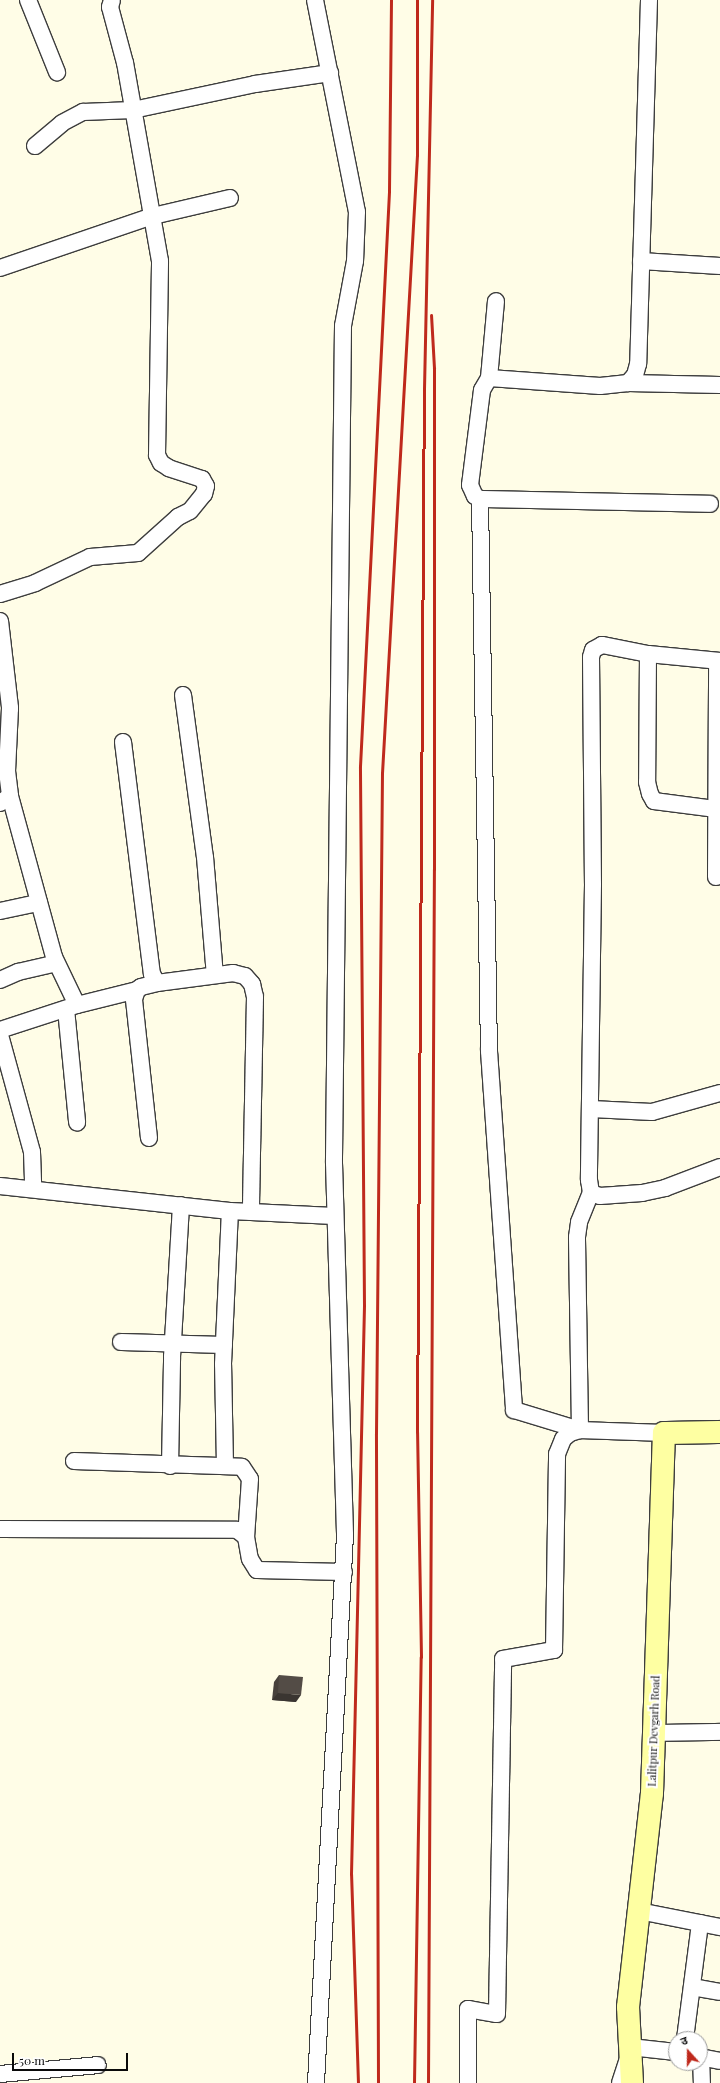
<!DOCTYPE html>
<html>
<head>
<meta charset="utf-8">
<style>
	body { margin:0 }
	#map { position:relative; width:720px; height:2083px; overflow:hidden; background:#fffde7; font-family:"Playfair Display","Noto Sans Devanagari",serif }
	div>[style] { position:absolute }
	[style*='--x'] { left:calc(var(--x)*1px); top:calc(var(--y)*1px); width:calc(var(--w)*1px); rotate:calc(var(--a)*1deg) }
	.roads { filter:drop-shadow(1px 0 #3d3d3d) drop-shadow(-1px 0 #3d3d3d) drop-shadow(0 1px #3d3d3d) drop-shadow(0 -1px #3d3d3d) }
	.minor>* { height:16px; margin:-8px; padding:0 8px; transform-origin:8px; border-radius:8px; background:#fff }
	.secondary>* { height:22px; margin:-11px; padding:0 11px; transform-origin:11px; border-radius:11px; background:#feffa2 }
	.rail>* { height:3px; margin:-1.5px; padding:0 1.5px; transform-origin:1.5px; border-radius:1.5px; background:#bf291c }
	.wall>* { inset:0; background:#47413c }
	.shaded-wall>* { inset:0; background:#3a3531 }
	.building>* { inset:0; background:#534c46 }
	span { translate:-50% -50%; white-space:nowrap; text-align:center; line-height:1.15; -webkit-text-stroke:4px #fff; paint-order:stroke }
	.street-label { font-size:11px; color:#0a0a0a }
	.north { position:absolute; left:668px; top:2031px; width:40px; height:40px; box-sizing:border-box; background:#fff; border:1px solid #9d9d9d; border-radius:50%; rotate:339deg; font-size:11px; font-weight:700; line-height:16px; text-align:center; color:#0a0a0a }
	.north::after { content:''; display:block; margin:auto; width:14px; height:18px; background:#bf291c; clip-path:polygon(50% 0,100% 100%,50% 72%,0 100%) }
	.scale { position:absolute; left:12px; top:2053px; width:116px; height:18px; box-sizing:border-box; border:2px solid #0a0a0a; border-top:0; padding-left:5px; font-size:12px; line-height:14px; white-space:nowrap; color:#0a0a0a; -webkit-text-stroke:3px #fff; paint-order:stroke }
</style>
</head>
<body>
<div id="map">
	<div class="roads">
		<div class="minor">
			<div style="--x:28;--y:0;--w:78;--a:68.1"></div>
			<div style="--x:315;--y:0;--w:216;--a:78.8"></div>
			<div style="--x:357;--y:212;--w:49;--a:92.3"></div>
			<div style="--x:355;--y:261;--w:66;--a:100.5"></div>
			<div style="--x:343;--y:326;--w:837;--a:90.62"></div>
			<div style="--x:334;--y:1163;--w:372;--a:88.3"></div>
			<div style="--x:345;--y:1535;--w:549;--a:93.03"></div>
			<div style="--x:649;--y:0;--w:364;--a:91.7"></div>
			<div style="--x:638;--y:364;--w:11;--a:105"></div>
			<div style="--x:635;--y:375;--w:11;--a:131"></div>
			<div style="--x:628;--y:383;--w:28;--a:174"></div>
			<div style="--x:600;--y:386;--w:111;--a:-175.9"></div>
			<div style="--x:489;--y:378;--w:14;--a:120"></div>
			<div style="--x:482;--y:390;--w:96;--a:97.2"></div>
			<div style="--x:470;--y:485;--w:12;--a:66"></div>
			<div style="--x:475;--y:496;--w:6;--a:31"></div>
			<div style="--x:480;--y:499;--w:230;--a:1.2"></div>
			<div style="--x:35;--y:146;--w:35;--a:-40"></div>
			<div style="--x:62;--y:123;--w:24;--a:-28"></div>
			<div style="--x:83;--y:112;--w:50;--a:-2.3"></div>
			<div style="--x:133;--y:110;--w:125;--a:-12"></div>
			<div style="--x:255;--y:84;--w:76;--a:-8.3"></div>
			<div style="--x:641;--y:261;--w:79;--a:3.6"></div>
			<div style="--x:0;--y:268;--w:162;--a:-18.8"></div>
			<div style="--x:153;--y:216;--w:79;--a:-13.2"></div>
			<div style="--x:489;--y:378;--w:77;--a:-84.8"></div>
			<div style="--x:628;--y:383;--w:92;--a:1.2"></div>
			<div style="--x:480;--y:499;--w:552;--a:89.07"></div>
			<div style="--x:489;--y:1051;--w:360;--a:86"></div>
			<div style="--x:514;--y:1410;--w:69;--a:16.9"></div>
			<div style="--x:580;--y:1430;--w:193;--a:-90.9"></div>
			<div style="--x:577;--y:1237;--w:15;--a:-82"></div>
			<div style="--x:579;--y:1222;--w:31;--a:-68"></div>
			<div style="--x:0;--y:594;--w:37;--a:-17"></div>
			<div style="--x:35;--y:583;--w:61;--a:-25.3"></div>
			<div style="--x:90;--y:557;--w:48;--a:-4.8"></div>
			<div style="--x:138;--y:553;--w:54;--a:-42"></div>
			<div style="--x:178;--y:517;--w:13;--a:-27"></div>
			<div style="--x:190;--y:511;--w:22;--a:-51"></div>
			<div style="--x:204;--y:494;--w:8;--a:-76"></div>
			<div style="--x:206;--y:486;--w:8;--a:-120"></div>
			<div style="--x:202;--y:479;--w:35;--a:-162"></div>
			<div style="--x:169;--y:468;--w:9;--a:-148"></div>
			<div style="--x:161;--y:463;--w:9;--a:-117"></div>
			<div style="--x:157;--y:455;--w:194;--a:-89.1"></div>
			<div style="--x:160;--y:261;--w:201;--a:-100"></div>
			<div style="--x:125;--y:63;--w:58;--a:-105"></div>
			<div style="--x:110;--y:7;--w:7;--a:-74"></div>
			<div style="--x:0;--y:621;--w:88;--a:83.4"></div>
			<div style="--x:10;--y:708;--w:63;--a:92.7"></div>
			<div style="--x:7;--y:771;--w:25;--a:83"></div>
			<div style="--x:10;--y:796;--w:12;--a:145"></div>
			<div style="--x:648;--y:654;--w:128;--a:90.4"></div>
			<div style="--x:647;--y:782;--w:12;--a:76"></div>
			<div style="--x:650;--y:794;--w:8;--a:60"></div>
			<div style="--x:654;--y:801;--w:63;--a:7.4"></div>
			<div style="--x:720;--y:661;--w:72;--a:-174.4"></div>
			<div style="--x:648;--y:654;--w:47;--a:-168.9"></div>
			<div style="--x:602;--y:645;--w:10;--a:151"></div>
			<div style="--x:593;--y:650;--w:7;--a:106"></div>
			<div style="--x:591;--y:657;--w:227;--a:89.5"></div>
			<div style="--x:593;--y:884;--w:296;--a:90.8"></div>
			<div style="--x:589;--y:1180;--w:13;--a:81"></div>
			<div style="--x:591;--y:1193;--w:9;--a:18"></div>
			<div style="--x:600;--y:1196;--w:42;--a:-4.1"></div>
			<div style="--x:642;--y:1193;--w:24;--a:-12"></div>
			<div style="--x:665;--y:1188;--w:59;--a:-20.9"></div>
			<div style="--x:183;--y:695;--w:163;--a:82.3"></div>
			<div style="--x:205;--y:857;--w:118;--a:85.2"></div>
			<div style="--x:123;--y:742;--w:234;--a:82.9"></div>
			<div style="--x:152;--y:974;--w:10;--a:61"></div>
			<div style="--x:157;--y:983;--w:77;--a:-7.5"></div>
			<div style="--x:233;--y:973;--w:12;--a:14"></div>
			<div style="--x:245;--y:976;--w:11;--a:49"></div>
			<div style="--x:252;--y:984;--w:13;--a:77"></div>
			<div style="--x:255;--y:997;--w:215;--a:91.1"></div>
			<div style="--x:10;--y:796;--w:167;--a:74.7"></div>
			<div style="--x:54;--y:957;--w:53;--a:64.4"></div>
			<div style="--x:716;--y:877;--w:216;--a:-89.7"></div>
			<div style="--x:0;--y:911;--w:40;--a:-12"></div>
			<div style="--x:0;--y:980;--w:20;--a:-24"></div>
			<div style="--x:18;--y:972;--w:39;--a:-13"></div>
			<div style="--x:66;--y:1009;--w:114;--a:84.4"></div>
			<div style="--x:0;--y:1030;--w:81;--a:-18"></div>
			<div style="--x:77;--y:1005;--w:62;--a:-14"></div>
			<div style="--x:0;--y:1035;--w:121;--a:74.7"></div>
			<div style="--x:32;--y:1152;--w:36;--a:88"></div>
			<div style="--x:591;--y:1109;--w:61;--a:2.8"></div>
			<div style="--x:652;--y:1112;--w:71;--a:-15.6"></div>
			<div style="--x:149;--y:1138;--w:140;--a:-96.2"></div>
			<div style="--x:134;--y:999;--w:9;--a:-72"></div>
			<div style="--x:137;--y:990;--w:5;--a:-37"></div>
			<div style="--x:141;--y:987;--w:16;--a:-14"></div>
			<div style="--x:0;--y:1186;--w:231;--a:6.2"></div>
			<div style="--x:230;--y:1211;--w:104;--a:2.8"></div>
			<div style="--x:121;--y:1342;--w:103;--a:1.7"></div>
			<div style="--x:74;--y:1461;--w:168;--a:2"></div>
			<div style="--x:242;--y:1467;--w:14;--a:56"></div>
			<div style="--x:250;--y:1479;--w:58;--a:93.9"></div>
			<div style="--x:170;--y:1466;--w:109;--a:-88.9"></div>
			<div style="--x:172;--y:1357;--w:152;--a:-86.6"></div>
			<div style="--x:225;--y:1466;--w:102;--a:-91.1"></div>
			<div style="--x:223;--y:1364;--w:153;--a:-87.4"></div>
			<div style="--x:0;--y:1529;--w:237;--a:0.2"></div>
			<div style="--x:237;--y:1530;--w:11;--a:38"></div>
			<div style="--x:246;--y:1537;--w:22;--a:80"></div>
			<div style="--x:250;--y:1559;--w:13;--a:58"></div>
			<div style="--x:257;--y:1570;--w:87;--a:1.3"></div>
			<div style="--x:654;--y:1733;--w:66;--a:-0.9"></div>
			<div style="--x:639;--y:1911;--w:83;--a:11.2"></div>
			<div style="--x:692;--y:1987;--w:28;--a:10"></div>
			<div style="--x:685;--y:2039;--w:117;--a:-82.6"></div>
			<div style="--x:630;--y:2047;--w:46;--a:6.2"></div>
			<div style="--x:700;--y:2057;--w:20;--a:11"></div>
			<div style="--x:701;--y:2057;--w:26;--a:88"></div>
			<div style="--x:0;--y:2074;--w:98;--a:-5.2"></div>
			<div style="--x:468;--y:2083;--w:74;--a:-90"></div>
			<div style="--x:468;--y:2009;--w:29;--a:10"></div>
			<div style="--x:497;--y:2014;--w:355;--a:-89"></div>
			<div style="--x:503;--y:1659;--w:52;--a:-10"></div>
			<div style="--x:554;--y:1650;--w:196;--a:-89.1"></div>
			<div style="--x:557;--y:1454;--w:16;--a:-68"></div>
			<div style="--x:563;--y:1439;--w:9;--a:-41"></div>
			<div style="--x:570;--y:1433;--w:10;--a:-17"></div>
			<div style="--x:580;--y:1430;--w:84;--a:2"></div>
			<div style="--x:620;--y:2083;--w:28;--a:-72"></div>
		</div>
		<div class="secondary">
			<div style="--x:632;--y:2083;--w:76;--a:-93"></div>
			<div style="--x:628;--y:2007;--w:215;--a:-83.6"></div>
			<div style="--x:652;--y:1793;--w:360;--a:-88.1"></div>
			<div style="--x:664;--y:1433;--w:56;--a:-1"></div>
		</div>
	</div>
	<div class="rail">
		<div style="--x:358;--y:2083;--w:209;--a:-91.9"></div>
		<div style="--x:351;--y:1874;--w:569;--a:-88.69"></div>
		<div style="--x:364;--y:1305;--w:539;--a:-90.43"></div>
		<div style="--x:360;--y:766;--w:576;--a:-87.11"></div>
		<div style="--x:389;--y:191;--w:191;--a:-89.4"></div>
		<div style="--x:378;--y:2083;--w:650;--a:-90.18"></div>
		<div style="--x:376;--y:1433;--w:660;--a:-89.48"></div>
		<div style="--x:382;--y:773;--w:619;--a:-86.76"></div>
		<div style="--x:417;--y:155;--w:155;--a:-90"></div>
		<div style="--x:414;--y:2083;--w:426;--a:-89.1"></div>
		<div style="--x:421;--y:1657;--w:225;--a:-91"></div>
		<div style="--x:417;--y:1432;--w:1043;--a:-89.62"></div>
		<div style="--x:424;--y:389;--w:389;--a:-88.8"></div>
		<div style="--x:428;--y:2083;--w:1214;--a:-89.72"></div>
		<div style="--x:434;--y:869;--w:501;--a:-90"></div>
		<div style="--x:434;--y:368;--w:53;--a:-93.2"></div>
	</div>
	<div class="wall">
		<div style="clip-path:polygon(279px 1675px,296px 1702px,272px 1700px,274px 1682px)"></div>
	</div>
	<div class="shaded-wall">
		<div style="clip-path:polygon(278px 1693px,301px 1695px,296px 1702px,272px 1700px)"></div>
	</div>
	<div class="building">
		<div style="clip-path:polygon(279px 1675px,303px 1677px,301px 1695px,278px 1693px)"></div>
	</div>
	<div class="street-label">
		<span style="left:654px;top:1731px;rotate:-88deg">Lalitpur Devgarh Road</span>
	</div>
	<div class="north">उ</div>
	<div class="scale">50 m</div>
</div>
</body>
</html>
